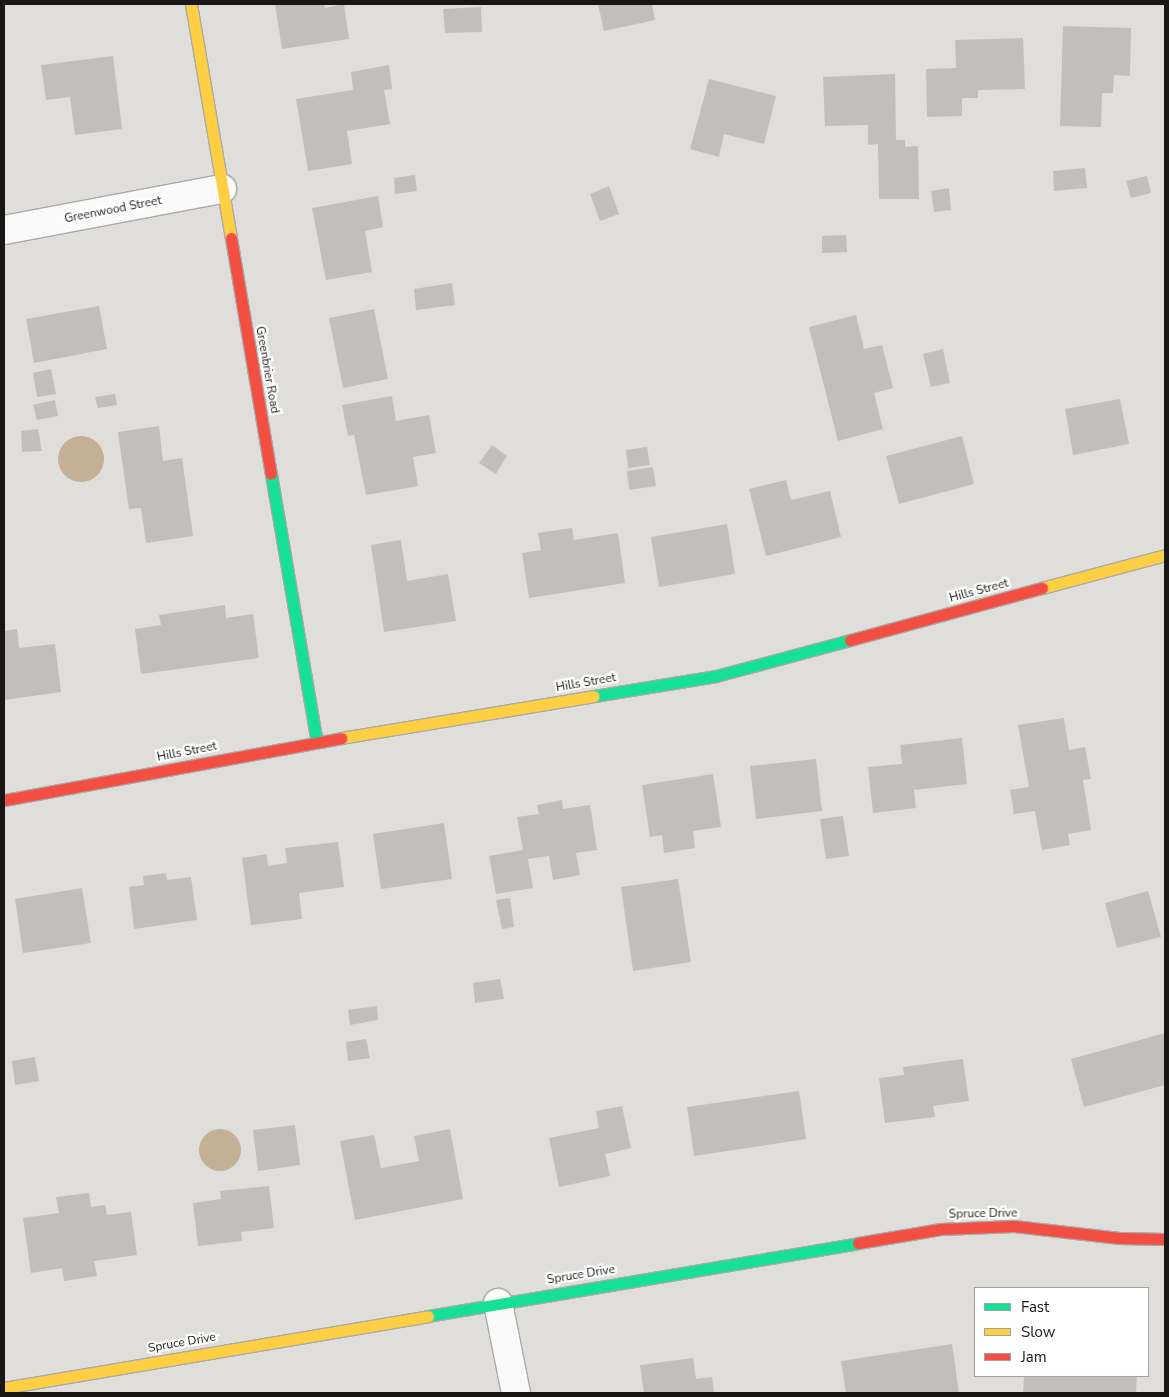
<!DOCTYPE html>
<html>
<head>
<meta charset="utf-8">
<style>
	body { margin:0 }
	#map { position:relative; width:1169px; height:1397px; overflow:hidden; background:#e0dedb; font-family:"Nunito Sans",sans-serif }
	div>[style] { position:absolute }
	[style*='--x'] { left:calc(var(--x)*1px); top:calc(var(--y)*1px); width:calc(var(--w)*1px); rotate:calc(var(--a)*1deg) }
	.water>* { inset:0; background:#c4b094 }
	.round { border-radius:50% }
	.building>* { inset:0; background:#c1bfbd }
	.roads { filter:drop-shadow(1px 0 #aaa9a7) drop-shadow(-1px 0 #aaa9a7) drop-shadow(0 1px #aaa9a7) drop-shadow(0 -1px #aaa9a7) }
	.street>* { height:28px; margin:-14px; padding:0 14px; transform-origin:14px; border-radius:14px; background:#fafafa }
	.fast>* { height:11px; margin:-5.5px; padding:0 5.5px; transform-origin:5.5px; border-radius:5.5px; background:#16e098 }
	.slow>* { height:11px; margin:-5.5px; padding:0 5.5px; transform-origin:5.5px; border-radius:5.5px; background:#ffcf43 }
	.jam>* { height:11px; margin:-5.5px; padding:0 5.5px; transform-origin:5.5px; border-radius:5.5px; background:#f24e42 }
	span { translate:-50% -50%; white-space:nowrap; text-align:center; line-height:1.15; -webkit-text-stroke:4.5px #fff; paint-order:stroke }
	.street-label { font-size:12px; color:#181715 }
	.frame { position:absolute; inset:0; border:5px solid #181715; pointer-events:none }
	.legend { position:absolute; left:974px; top:1287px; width:175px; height:90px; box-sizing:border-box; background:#fff; border:1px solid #a3a2a1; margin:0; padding:6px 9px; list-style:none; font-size:15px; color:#181715 }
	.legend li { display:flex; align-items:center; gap:10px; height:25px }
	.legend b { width:25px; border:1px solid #a3a2a1 }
</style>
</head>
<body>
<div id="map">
	<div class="water">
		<div class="round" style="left:58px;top:436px;width:46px;height:46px"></div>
		<div class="round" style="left:199px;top:1129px;width:42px;height:42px"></div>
	</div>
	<div class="building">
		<div style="clip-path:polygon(275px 4px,324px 4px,325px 8px,344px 4px,349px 39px,282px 49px)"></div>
		<div style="clip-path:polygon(598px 4px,652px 4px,655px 20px,604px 31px)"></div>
		<div style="clip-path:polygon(481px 7px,482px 32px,445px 33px,443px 9px)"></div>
		<div style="clip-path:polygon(1063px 26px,1131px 28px,1130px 76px,1114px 75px,1113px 93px,1102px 93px,1101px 127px,1060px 126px)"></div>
		<div style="clip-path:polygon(1023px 38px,1025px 89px,978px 90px,978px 98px,962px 98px,962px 116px,927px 117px,926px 69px,956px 68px,955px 40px)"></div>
		<div style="clip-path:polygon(113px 56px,122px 129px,75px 135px,70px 97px,46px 100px,41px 65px)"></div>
		<div style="clip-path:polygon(389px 65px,392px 89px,384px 90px,390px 124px,347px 131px,352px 164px,308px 171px,296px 99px,353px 90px,351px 72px)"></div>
		<div style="clip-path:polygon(895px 74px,896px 140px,905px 140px,905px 147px,918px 146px,919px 199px,879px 199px,878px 144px,868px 145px,868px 125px,825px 126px,823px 77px)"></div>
		<div style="clip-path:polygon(709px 79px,776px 96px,764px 144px,724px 134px,719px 157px,690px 149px)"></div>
		<div style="clip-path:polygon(1085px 168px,1087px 188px,1054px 191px,1053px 171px)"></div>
		<div style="clip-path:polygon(415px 175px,417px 191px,395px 194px,394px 178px)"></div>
		<div style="clip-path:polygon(1147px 176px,1151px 193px,1131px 198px,1126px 181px)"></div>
		<div style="clip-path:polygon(609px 186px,619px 214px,600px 221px,590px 194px)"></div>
		<div style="clip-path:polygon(949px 188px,951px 210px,934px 212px,931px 191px)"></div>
		<div style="clip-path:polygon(378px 196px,383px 227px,365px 231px,372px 272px,326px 280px,312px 208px)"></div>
		<div style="clip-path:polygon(846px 235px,847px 252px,822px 253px,822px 236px)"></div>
		<div style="clip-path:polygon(452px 283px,455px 305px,416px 310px,414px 289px)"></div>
		<div style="clip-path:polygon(99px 306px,107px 349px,34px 363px,26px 319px)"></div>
		<div style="clip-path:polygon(374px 309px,388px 379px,343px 388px,329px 318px)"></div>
		<div style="clip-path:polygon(856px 315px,864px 349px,882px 345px,893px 388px,874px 393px,883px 429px,838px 441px,809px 327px)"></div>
		<div style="clip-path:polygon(943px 349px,950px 383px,931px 387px,923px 354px)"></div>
		<div style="clip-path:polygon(51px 369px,56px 394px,37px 397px,33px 373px)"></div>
		<div style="clip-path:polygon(115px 394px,117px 405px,98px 408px,95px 397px)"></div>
		<div style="clip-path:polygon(392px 396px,396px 421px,429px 415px,436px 453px,413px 457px,418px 486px,366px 495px,354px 435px,348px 436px,342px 405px)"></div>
		<div style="clip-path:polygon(1120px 399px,1129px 444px,1073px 455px,1065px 409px)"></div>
		<div style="clip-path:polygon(55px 400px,58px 416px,37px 420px,33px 405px)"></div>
		<div style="clip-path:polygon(159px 426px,163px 461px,182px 458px,193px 536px,146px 543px,141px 508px,129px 509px,118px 432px)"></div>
		<div style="clip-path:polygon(38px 429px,42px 451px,22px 452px,21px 431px)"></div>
		<div style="clip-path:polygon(962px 436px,974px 484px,899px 504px,886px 456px)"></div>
		<div style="clip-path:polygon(492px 445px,507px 456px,496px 474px,479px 463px)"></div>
		<div style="clip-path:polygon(647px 447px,650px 465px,628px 468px,626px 450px)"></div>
		<div style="clip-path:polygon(653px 467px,656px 486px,629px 490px,627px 471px)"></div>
		<div style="clip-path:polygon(786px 480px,791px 500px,830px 491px,841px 537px,766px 556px,749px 489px)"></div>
		<div style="clip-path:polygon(727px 524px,735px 574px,659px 587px,651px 537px)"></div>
		<div style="clip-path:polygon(572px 528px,574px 540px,618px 533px,625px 583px,529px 598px,522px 553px,541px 550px,538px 533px)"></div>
		<div style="clip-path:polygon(401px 540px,407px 581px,448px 574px,456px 621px,384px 632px,371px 545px)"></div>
		<div style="clip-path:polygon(225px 605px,226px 618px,253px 614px,259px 658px,141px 674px,135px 629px,161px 625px,159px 615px)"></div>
		<div style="clip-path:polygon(17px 629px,19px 648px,55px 644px,61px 692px,4px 700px,4px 631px)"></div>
		<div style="clip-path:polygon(1064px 718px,1069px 750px,1085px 747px,1091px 779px,1083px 780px,1091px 830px,1068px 834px,1070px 845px,1042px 850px,1035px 811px,1014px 814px,1010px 790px,1029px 787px,1018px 725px)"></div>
		<div style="clip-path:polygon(962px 738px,967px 784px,914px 790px,916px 808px,873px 813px,868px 767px,902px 764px,900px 745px)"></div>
		<div style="clip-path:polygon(816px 759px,822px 811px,756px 819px,750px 766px)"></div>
		<div style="clip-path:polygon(713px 774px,721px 827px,693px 831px,695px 848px,664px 853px,662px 835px,650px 837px,642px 785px)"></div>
		<div style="clip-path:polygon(562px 800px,563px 809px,590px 805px,597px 850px,576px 853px,580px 875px,553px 880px,549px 856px,528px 859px,533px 888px,496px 894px,489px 856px,523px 850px,517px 817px,539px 814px,537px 805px)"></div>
		<div style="clip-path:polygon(843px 816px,849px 856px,826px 859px,820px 819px)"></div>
		<div style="clip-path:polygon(444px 823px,452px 879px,381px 889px,373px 834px)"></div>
		<div style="clip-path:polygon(338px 842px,344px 887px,299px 893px,302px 919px,251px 925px,242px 858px,267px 854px,268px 866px,287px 863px,285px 848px)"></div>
		<div style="clip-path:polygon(166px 873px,167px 880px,191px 877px,197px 920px,134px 929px,129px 887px,144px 885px,143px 876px)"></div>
		<div style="clip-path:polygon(678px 879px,691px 962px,633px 971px,621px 887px)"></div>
		<div style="clip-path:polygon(82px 888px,91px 943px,23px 953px,15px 899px)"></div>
		<div style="clip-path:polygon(1148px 891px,1161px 937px,1117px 948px,1105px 903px)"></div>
		<div style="clip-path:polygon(510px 898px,514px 927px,502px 929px,496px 900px)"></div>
		<div style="clip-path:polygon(500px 979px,504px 999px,475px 1003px,473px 983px)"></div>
		<div style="clip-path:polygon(377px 1006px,378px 1020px,350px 1025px,348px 1010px)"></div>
		<div style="clip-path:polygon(1165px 1033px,1165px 1085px,1084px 1107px,1071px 1059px)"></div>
		<div style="clip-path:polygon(366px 1039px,370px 1058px,348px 1061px,346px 1042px)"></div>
		<div style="clip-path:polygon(35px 1057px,39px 1081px,15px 1085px,12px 1061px)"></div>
		<div style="clip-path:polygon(963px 1059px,969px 1101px,933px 1106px,935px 1117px,885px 1123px,879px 1078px,904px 1075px,903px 1067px)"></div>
		<div style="clip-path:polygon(799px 1091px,806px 1139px,694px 1156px,687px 1107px)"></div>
		<div style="clip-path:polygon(622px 1106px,631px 1148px,605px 1154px,610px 1176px,559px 1187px,549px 1138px,599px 1128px,596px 1111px)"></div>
		<div style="clip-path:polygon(295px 1125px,300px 1165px,258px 1171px,253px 1130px)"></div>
		<div style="clip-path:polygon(450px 1129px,463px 1199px,355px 1220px,340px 1141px,374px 1135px,381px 1168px,419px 1161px,414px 1136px)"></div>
		<div style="clip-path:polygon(269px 1186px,274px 1228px,241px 1232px,242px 1241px,198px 1246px,193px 1203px,221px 1199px,220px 1191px)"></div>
		<div style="clip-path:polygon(89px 1193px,91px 1207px,105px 1205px,107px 1215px,131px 1212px,137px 1255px,94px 1261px,97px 1276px,64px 1281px,62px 1268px,31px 1273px,23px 1218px,59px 1213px,56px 1197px)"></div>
		<div style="clip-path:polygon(952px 1344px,959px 1393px,846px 1393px,841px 1361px)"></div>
		<div style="clip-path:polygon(693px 1358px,696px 1379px,712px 1377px,714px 1393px,644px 1393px,640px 1365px)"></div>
		<div style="clip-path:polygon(1024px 1376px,1137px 1376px,1136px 1393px,1023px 1393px)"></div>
	</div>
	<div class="roads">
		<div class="street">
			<div style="--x:4;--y:230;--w:222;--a:-10.7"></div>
			<div style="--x:498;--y:1303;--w:92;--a:78.7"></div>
		</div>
		<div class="fast">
			<div style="--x:271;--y:474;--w:272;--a:80.3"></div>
			<div style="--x:594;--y:696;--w:124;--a:-9.3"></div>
			<div style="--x:716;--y:676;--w:139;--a:-15"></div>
			<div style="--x:428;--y:1316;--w:436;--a:-9.6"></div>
		</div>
		<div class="slow">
			<div style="--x:191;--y:4;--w:237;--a:80.3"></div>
			<div style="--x:1042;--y:588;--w:127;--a:-15"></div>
			<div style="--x:341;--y:738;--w:256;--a:-9.4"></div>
			<div style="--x:4;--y:1388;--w:430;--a:-9.6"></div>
		</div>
		<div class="jam">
			<div style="--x:231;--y:238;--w:239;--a:80.4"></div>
			<div style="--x:850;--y:640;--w:199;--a:-15.2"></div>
			<div style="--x:4;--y:800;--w:343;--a:-10.4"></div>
			<div style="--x:858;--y:1243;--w:84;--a:-9.6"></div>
			<div style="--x:941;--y:1229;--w:73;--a:-2.4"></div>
			<div style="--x:1014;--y:1226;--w:106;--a:6.5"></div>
			<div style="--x:1119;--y:1238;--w:46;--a:1.2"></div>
		</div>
	</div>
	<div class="street-label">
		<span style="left:113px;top:210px;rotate:-11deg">Greenwood Street</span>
		<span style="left:267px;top:370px;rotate:80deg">Greenbrier Road</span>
		<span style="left:979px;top:591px;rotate:-15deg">Hills Street</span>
		<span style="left:586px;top:683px;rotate:-10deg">Hills Street</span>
		<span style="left:187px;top:752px;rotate:-11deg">Hills Street</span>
		<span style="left:983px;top:1214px;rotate:-1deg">Spruce Drive</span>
		<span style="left:581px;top:1275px;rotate:-9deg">Spruce Drive</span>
		<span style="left:182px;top:1343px;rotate:-10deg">Spruce Drive</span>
	</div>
	<div class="frame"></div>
	<ul class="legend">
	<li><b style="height:6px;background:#16e098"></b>Fast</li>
	<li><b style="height:6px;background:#ffcf43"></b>Slow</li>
	<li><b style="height:6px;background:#f24e42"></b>Jam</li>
	</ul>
</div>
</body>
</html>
